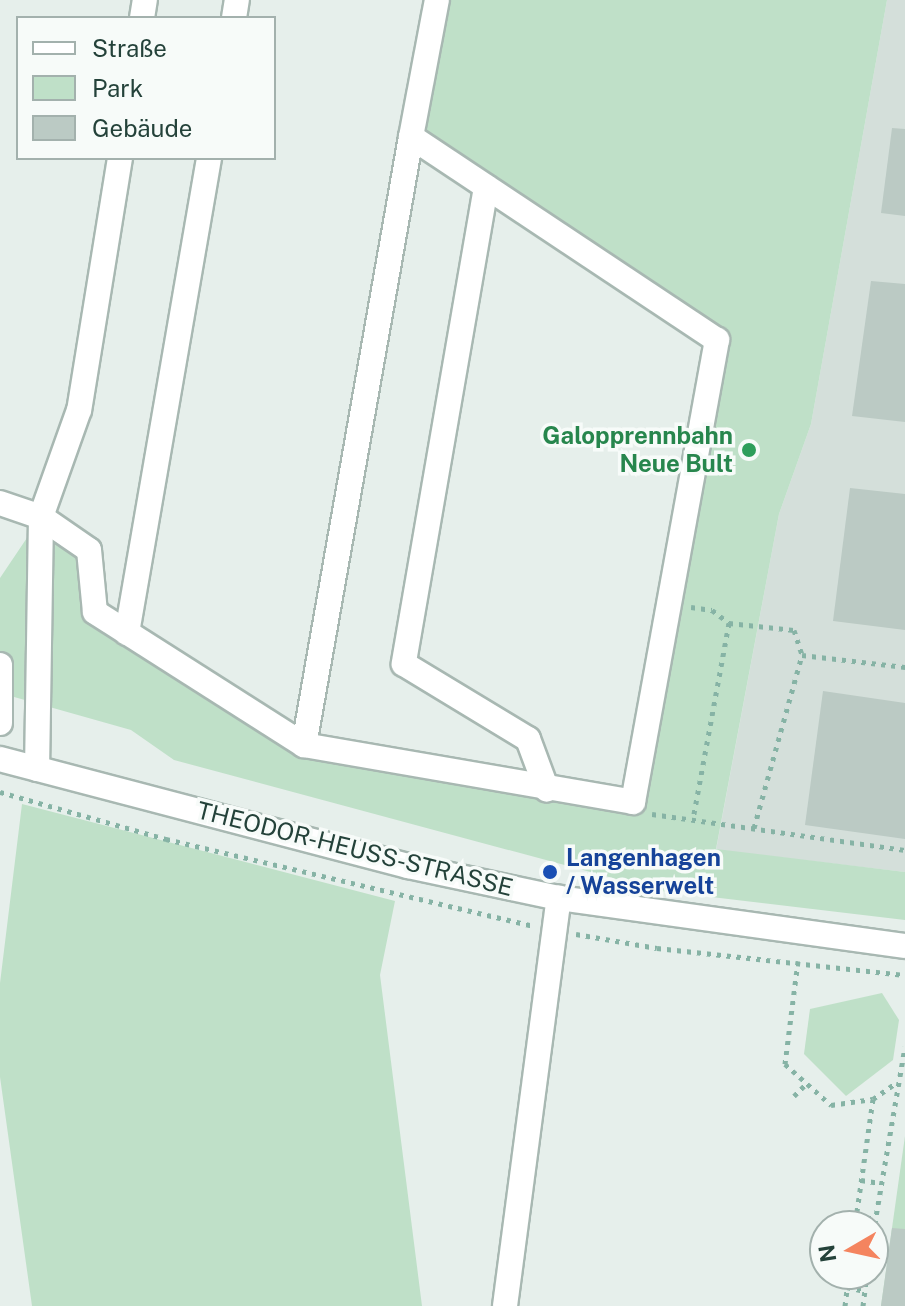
<!DOCTYPE html>
<html>
<head>
<meta charset="utf-8">
<style>
	body { margin:0 }
	#map { position:relative; width:905px; height:1306px; overflow:hidden; background:#e6efeb; font-family:"Public Sans",sans-serif }
	div>[style] { position:absolute }
	[style*='--x'] { left:calc(var(--x)*1px); top:calc(var(--y)*1px); width:calc(var(--w)*1px); rotate:calc(var(--a)*1deg) }
	.built>* { inset:0; background:#d4dfda }
	.green>* { inset:0; background:#bfe0c8 }
	.building>* { inset:0; background:#bbcac4 }
	.path>* { height:5px; margin-top:-2.5px; transform-origin:0; background:repeating-linear-gradient(90deg,#86b3a5 0 4px,transparent 0 10px) }
	.roads { filter:drop-shadow(2px 0 #a8b8b2) drop-shadow(-2px 0 #a8b8b2) drop-shadow(0 2px #a8b8b2) drop-shadow(0 -2px #a8b8b2) }
	.minor>* { height:24px; margin:-12px; padding:0 12px; transform-origin:12px; border-radius:12px; background:#fff }
	.dots>* { width:22px; height:22px; translate:-50% -50%; box-sizing:border-box; border:4px solid #f7fbf9; border-radius:50% }
	span { translate:-50% -50%; white-space:nowrap; text-align:center; line-height:1.15; -webkit-text-stroke:7px #f7fbf9; paint-order:stroke }
	.leisure-label { font-size:24px; color:#27864d; font-weight:700 }
	.right { translate:-100% -50%; text-align:right }
	.street-label { font-size:24px; color:#24423a }
	.transit-label { font-size:24px; color:#164399; font-weight:700 }
	.left { translate:0 -50%; text-align:left }
	.legend { position:absolute; left:16px; top:16px; width:260px; height:144px; box-sizing:border-box; background:#f7fbf9; border:2px solid #a3b1ad; margin:0; padding:10px 14px; list-style:none; font-size:24px; color:#24423a }
	.legend li { display:flex; align-items:center; gap:16px; height:40px }
	.legend b { width:40px; border:2px solid #a3b1ad }
	.north { position:absolute; left:809px; top:1210px; width:80px; height:80px; box-sizing:border-box; background:#f7fbf9; border:2px solid #a3b1ad; border-radius:50%; rotate:261deg; font-size:22px; font-weight:700; line-height:32px; text-align:center; color:#24423a }
	.north::after { content:''; display:block; margin:auto; width:28px; height:36px; background:#f4845f; clip-path:polygon(50% 0,100% 100%,50% 72%,0 100%) }
</style>
</head>
<body>
<div id="map">
	<div class="built">
		<div style="clip-path:polygon(887px 0,905px 0,905px 872px,716px 850px,779px 514px,811px 424px)"></div>
	</div>
	<div class="green">
		<div style="clip-path:polygon(437px 0,887px 0,811px 424px,779px 514px,716px 849px,905px 872px,905px 920px,661px 891px,174px 760px,131px 730px,0 693px,0 578px,41px 517px,89px 550px,95px 612px,304px 744px,633px 802px,717px 341px,411px 137px)"></div>
		<div style="clip-path:polygon(22px 804px,395px 901px,380px 975px,422px 1306px,32px 1306px,0 1077px,0 983px)"></div>
		<div style="clip-path:polygon(882px 993px,899px 1020px,893px 1060px,846px 1096px,804px 1054px,810px 1009px)"></div>
		<div style="clip-path:polygon(905px 1136px,905px 1306px,881px 1306px)"></div>
	</div>
	<div class="building">
		<div style="clip-path:polygon(892px 128px,905px 129px,905px 216px,881px 213px)"></div>
		<div style="clip-path:polygon(871px 281px,905px 284px,905px 422px,852px 416px)"></div>
		<div style="clip-path:polygon(850px 488px,905px 494px,905px 630px,833px 621px)"></div>
		<div style="clip-path:polygon(823px 691px,905px 703px,905px 839px,805px 825px)"></div>
		<div style="clip-path:polygon(892px 1228px,905px 1229px,905px 1306px,881px 1306px)"></div>
	</div>
	<div class="path">
		<div style="--x:691;--y:607;--w:21;--a:8"></div>
		<div style="--x:712;--y:610;--w:21;--a:37"></div>
		<div style="--x:729;--y:623;--w:200;--a:100.4"></div>
		<div style="--x:729;--y:623;--w:65;--a:6.1"></div>
		<div style="--x:794;--y:630;--w:26;--a:72"></div>
		<div style="--x:802;--y:655;--w:104;--a:6.6"></div>
		<div style="--x:0;--y:792;--w:173;--a:15.8"></div>
		<div style="--x:166;--y:839;--w:378;--a:13.3"></div>
		<div style="--x:652;--y:814;--w:256;--a:8.1"></div>
		<div style="--x:754;--y:828;--w:180;--a:-74.5"></div>
		<div style="--x:576;--y:934;--w:82;--a:9.8"></div>
		<div style="--x:657;--y:948;--w:249;--a:6.2"></div>
		<div style="--x:798;--y:961;--w:104;--a:97.2"></div>
		<div style="--x:785;--y:1064;--w:62;--a:41.7"></div>
		<div style="--x:831;--y:1105;--w:42;--a:-8.1"></div>
		<div style="--x:873;--y:1099;--w:128;--a:98.1"></div>
		<div style="--x:794;--y:1096;--w:18;--a:-45"></div>
		<div style="--x:873;--y:1099;--w:29;--a:-35"></div>
		<div style="--x:861;--y:1180;--w:19;--a:9"></div>
		<div style="--x:857;--y:1216;--w:18;--a:9"></div>
		<div style="--x:873;--y:1234;--w:190;--a:-80.3"></div>
		<div style="--x:847;--y:1287;--w:18;--a:13"></div>
		<div style="--x:845;--y:1306;--w:32;--a:-83"></div>
		<div style="--x:863;--y:1306;--w:32;--a:-83"></div>
	</div>
	<div class="roads">
		<div class="minor">
			<div style="--x:142;--y:18;--w:18;--a:-81"></div>
			<div style="--x:234;--y:18;--w:18;--a:-81"></div>
			<div style="--x:120;--y:158;--w:255;--a:99.2"></div>
			<div style="--x:79;--y:410;--w:114;--a:109.6"></div>
			<div style="--x:41;--y:517;--w:58;--a:34.5"></div>
			<div style="--x:89;--y:550;--w:62;--a:84.5"></div>
			<div style="--x:95;--y:612;--w:248;--a:32.5"></div>
			<div style="--x:304;--y:745;--w:334;--a:9.8"></div>
			<div style="--x:633;--y:802;--w:470;--a:-79.7"></div>
			<div style="--x:717;--y:340;--w:367;--a:-146.4"></div>
			<div style="--x:411;--y:137;--w:139;--a:-79.3"></div>
			<div style="--x:486;--y:187;--w:484;--a:99.8"></div>
			<div style="--x:404;--y:664;--w:145;--a:31.2"></div>
			<div style="--x:528;--y:739;--w:54;--a:69.6"></div>
			<div style="--x:0;--y:503;--w:43;--a:18.9"></div>
			<div style="--x:41;--y:517;--w:252;--a:90.9"></div>
			<div style="--x:127;--y:633;--w:482;--a:-80.2"></div>
			<div style="--x:0;--y:665;--w:58;--a:90"></div>
			<div style="--x:304;--y:745;--w:617;--a:-80.02"></div>
			<div style="--x:0;--y:759;--w:422;--a:14.7"></div>
			<div style="--x:408;--y:866;--w:154;--a:12"></div>
			<div style="--x:559;--y:898;--w:349;--a:7.9"></div>
			<div style="--x:505;--y:1306;--w:412;--a:-82.5"></div>
		</div>
	</div>
	<div class="dots">
		<div style="left:749px;top:450px;background:#2e9e5b"></div>
		<div style="left:550px;top:872px;background:#1a4fb4"></div>
	</div>
	<div class="leisure-label">
		<span class="right" style="left:733px;top:450px">Galopprennbahn<br>Neue Bult</span>
	</div>
	<div class="street-label">
		<span style="left:355px;top:849px;rotate:14deg">THEODOR-HEUSS-STRASSE</span>
	</div>
	<div class="transit-label">
		<span class="left" style="left:566px;top:872px">Langenhagen<br>/ Wasserwelt</span>
	</div>
	<ul class="legend">
	<li><b style="height:10px;background:#fff"></b>Straße</li>
	<li><b style="height:22px;background:#bfe0c8"></b>Park</li>
	<li><b style="height:22px;background:#bbcac4"></b>Gebäude</li>
	</ul>
	<div class="north">N</div>
</div>
</body>
</html>
